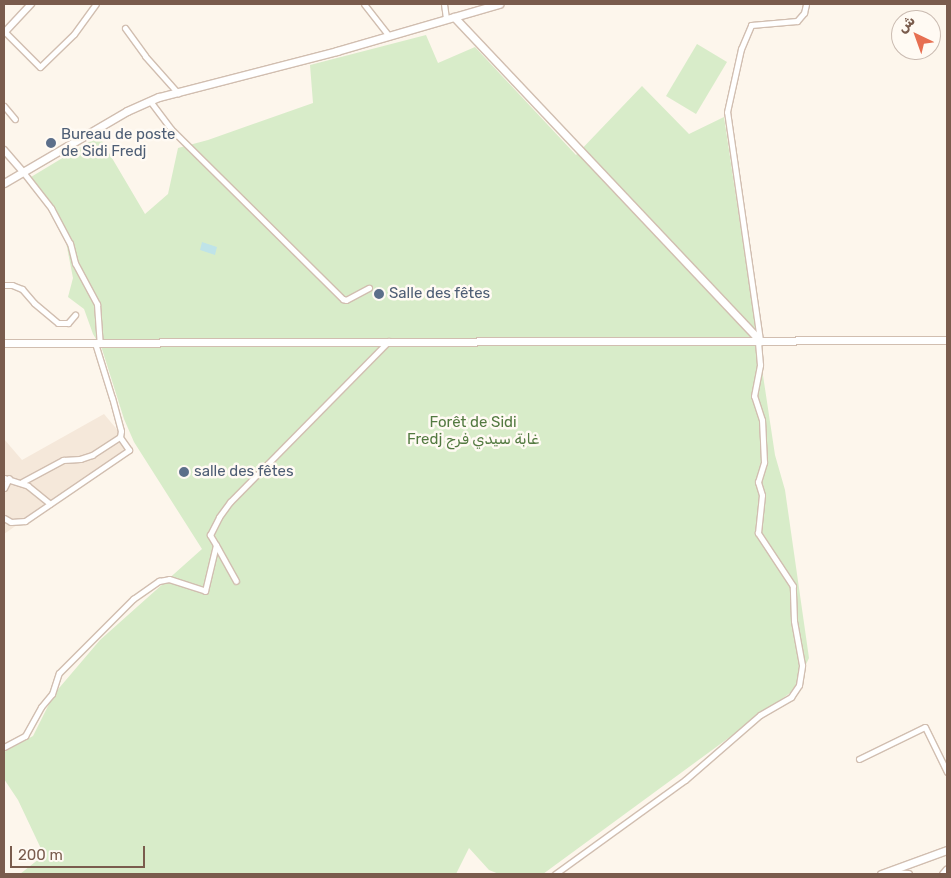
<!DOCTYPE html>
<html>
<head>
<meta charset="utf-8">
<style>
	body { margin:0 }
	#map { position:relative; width:951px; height:878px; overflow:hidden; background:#fdf6ec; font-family:Rubik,Vazirmatn,sans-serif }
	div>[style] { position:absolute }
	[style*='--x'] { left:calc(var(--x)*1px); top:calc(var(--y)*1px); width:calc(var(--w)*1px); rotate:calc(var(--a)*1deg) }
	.residential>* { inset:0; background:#f5e8da }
	.green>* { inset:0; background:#d8ecc9 }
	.water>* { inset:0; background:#bfe3e8 }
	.roads { filter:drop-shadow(1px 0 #d1beb0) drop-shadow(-1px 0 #d1beb0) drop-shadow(0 1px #d1beb0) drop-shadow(0 -1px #d1beb0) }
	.minor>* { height:5px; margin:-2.5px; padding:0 2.5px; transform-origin:2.5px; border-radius:2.5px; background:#fff }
	.tertiary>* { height:6px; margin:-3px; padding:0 3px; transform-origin:3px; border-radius:3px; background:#fff }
	.secondary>* { height:7px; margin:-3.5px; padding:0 3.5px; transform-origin:3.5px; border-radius:3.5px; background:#fff }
	.dots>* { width:14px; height:14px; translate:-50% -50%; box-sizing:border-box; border:2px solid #fffaf3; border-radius:50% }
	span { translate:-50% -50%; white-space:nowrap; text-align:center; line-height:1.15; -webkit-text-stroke:5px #fffaf3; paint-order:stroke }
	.service-label { font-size:15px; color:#4e5e75 }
	.left { translate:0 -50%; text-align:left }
	.park-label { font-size:15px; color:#537a41 }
	.frame { position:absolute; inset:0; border:5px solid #7a5c4d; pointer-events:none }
	.north { position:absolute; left:891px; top:10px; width:50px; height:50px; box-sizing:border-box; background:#fffaf3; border:1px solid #cabbb1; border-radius:50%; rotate:318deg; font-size:14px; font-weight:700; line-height:20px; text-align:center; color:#7a5c4d }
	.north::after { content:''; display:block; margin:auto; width:18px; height:22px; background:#e76f51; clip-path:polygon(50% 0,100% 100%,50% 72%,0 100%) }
	.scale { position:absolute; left:10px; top:846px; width:135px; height:22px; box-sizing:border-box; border:2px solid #7a5c4d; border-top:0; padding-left:6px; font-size:15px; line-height:18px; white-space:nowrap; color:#7a5c4d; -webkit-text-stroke:4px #fffaf3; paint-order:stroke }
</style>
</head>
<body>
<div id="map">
	<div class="residential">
		<div style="clip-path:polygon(104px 414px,131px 446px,4px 534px,4px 439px,22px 460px)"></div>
	</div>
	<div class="green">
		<div style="clip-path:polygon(426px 35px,438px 63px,475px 47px,576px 155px,642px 86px,689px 134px,724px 117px,775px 455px,785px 490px,809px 658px,794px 690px,543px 874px,499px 874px,489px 870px,469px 848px,456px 874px,20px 874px,44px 855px,18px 800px,4px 779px,4px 752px,33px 736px,54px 694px,100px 640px,202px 549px,134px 442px,124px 419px,102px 349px,93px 334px,84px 309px,68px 297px,73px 278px,65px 237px,54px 217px,26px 180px,99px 136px,145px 214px,168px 194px,178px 148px,208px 140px,313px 103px,310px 65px)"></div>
		<div style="clip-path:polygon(697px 44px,727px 62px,696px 114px,666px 96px)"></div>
	</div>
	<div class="water">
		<div style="clip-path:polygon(202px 242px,217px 247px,215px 255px,200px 250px)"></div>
	</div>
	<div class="roads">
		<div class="minor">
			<div style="--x:364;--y:4;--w:41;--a:52"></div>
			<div style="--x:444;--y:4;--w:15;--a:82"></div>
			<div style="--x:125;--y:28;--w:34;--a:54"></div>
			<div style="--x:145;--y:56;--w:50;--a:48.3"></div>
			<div style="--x:5;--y:32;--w:49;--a:45"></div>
			<div style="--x:40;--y:67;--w:47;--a:-44.1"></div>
			<div style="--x:74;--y:34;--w:37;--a:-54"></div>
			<div style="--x:150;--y:101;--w:35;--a:53"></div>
			<div style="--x:171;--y:129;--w:242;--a:44.7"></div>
			<div style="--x:343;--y:299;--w:3;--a:18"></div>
			<div style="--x:346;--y:300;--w:26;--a:-28"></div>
			<div style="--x:4;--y:106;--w:17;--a:50"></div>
			<div style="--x:23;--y:172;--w:46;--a:52.1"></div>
			<div style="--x:51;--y:208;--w:40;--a:62"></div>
			<div style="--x:70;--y:243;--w:21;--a:76"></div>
			<div style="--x:75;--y:263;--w:47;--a:61.8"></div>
			<div style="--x:97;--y:304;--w:39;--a:86"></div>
			<div style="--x:4;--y:285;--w:8;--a:0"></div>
			<div style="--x:12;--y:285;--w:11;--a:22"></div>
			<div style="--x:22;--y:289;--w:18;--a:49"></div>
			<div style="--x:34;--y:303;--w:31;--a:40"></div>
			<div style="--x:58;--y:323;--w:10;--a:0"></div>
			<div style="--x:68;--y:323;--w:11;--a:-49"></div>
			<div style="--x:760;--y:340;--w:230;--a:-98.2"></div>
			<div style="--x:727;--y:112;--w:65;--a:-77.5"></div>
			<div style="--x:741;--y:49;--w:26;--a:-67"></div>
			<div style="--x:751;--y:25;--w:46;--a:-5"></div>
			<div style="--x:797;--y:21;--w:11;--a:-49"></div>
			<div style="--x:804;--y:13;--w:9;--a:-77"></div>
			<div style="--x:4;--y:478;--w:25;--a:18"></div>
			<div style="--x:28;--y:486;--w:28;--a:39"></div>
			<div style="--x:22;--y:482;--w:47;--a:-28.2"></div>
			<div style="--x:63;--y:460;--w:17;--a:-3"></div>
			<div style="--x:80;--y:459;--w:13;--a:-18"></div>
			<div style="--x:92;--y:455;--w:33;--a:-33"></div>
			<div style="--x:4;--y:488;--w:11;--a:-63"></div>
			<div style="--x:4;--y:518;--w:8;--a:30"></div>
			<div style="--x:11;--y:522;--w:14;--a:-4"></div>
			<div style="--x:25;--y:521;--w:126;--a:-34.3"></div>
			<div style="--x:129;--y:450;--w:16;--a:-125"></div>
			<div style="--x:120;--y:437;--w:6;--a:-81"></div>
			<div style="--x:121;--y:431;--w:34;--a:-105"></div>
			<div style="--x:112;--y:398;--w:58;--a:-107.2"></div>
			<div style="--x:216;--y:545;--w:41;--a:60.9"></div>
			<div style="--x:4;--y:747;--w:24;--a:-28"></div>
			<div style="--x:25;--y:736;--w:33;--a:-61"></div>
			<div style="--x:41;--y:707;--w:17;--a:-50"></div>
			<div style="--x:52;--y:694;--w:22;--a:-72"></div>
			<div style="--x:59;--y:673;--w:105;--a:-45"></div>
			<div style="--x:133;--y:599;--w:32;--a:-35"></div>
			<div style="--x:159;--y:581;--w:10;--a:-11"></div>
			<div style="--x:169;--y:579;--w:38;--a:18"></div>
			<div style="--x:205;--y:591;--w:47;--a:-76.6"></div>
			<div style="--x:216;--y:545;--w:12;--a:-121"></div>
			<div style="--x:210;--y:535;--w:20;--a:-63"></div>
			<div style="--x:219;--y:517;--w:19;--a:-54"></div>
			<div style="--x:230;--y:502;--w:226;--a:-45.4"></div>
			<div style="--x:859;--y:759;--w:73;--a:-25.9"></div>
			<div style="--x:925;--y:727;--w:50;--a:63.9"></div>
			<div style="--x:555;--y:874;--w:160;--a:-35.9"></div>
			<div style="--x:685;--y:780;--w:99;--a:-40.9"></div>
			<div style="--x:760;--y:715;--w:36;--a:-30"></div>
			<div style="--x:791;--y:697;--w:14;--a:-56"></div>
			<div style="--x:799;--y:685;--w:20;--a:-81"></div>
			<div style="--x:802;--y:665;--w:45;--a:-100.3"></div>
			<div style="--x:794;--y:621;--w:35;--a:-92"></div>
			<div style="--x:793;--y:586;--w:64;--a:-123.4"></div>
			<div style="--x:758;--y:533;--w:38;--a:-84"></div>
			<div style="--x:762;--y:495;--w:14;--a:-107"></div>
			<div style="--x:758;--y:482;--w:21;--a:-73"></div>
			<div style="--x:764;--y:462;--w:42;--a:-92.7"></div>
			<div style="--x:762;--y:420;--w:25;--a:-108"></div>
			<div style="--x:754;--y:396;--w:32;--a:-79"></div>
			<div style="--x:760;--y:365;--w:21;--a:-95"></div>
		</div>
		<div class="tertiary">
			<div style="--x:4;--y:33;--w:40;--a:-47"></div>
			<div style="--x:4;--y:150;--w:29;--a:49"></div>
		</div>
		<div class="secondary">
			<div style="--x:454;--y:17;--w:446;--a:46.6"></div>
			<div style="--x:4;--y:183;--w:143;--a:-30.3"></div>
			<div style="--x:127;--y:111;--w:35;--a:-24"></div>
			<div style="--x:159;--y:97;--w:184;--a:-14.5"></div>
			<div style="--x:337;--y:51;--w:169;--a:-16.2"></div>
			<div style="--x:4;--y:343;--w:943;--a:-0.18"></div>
			<div style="--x:891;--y:873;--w:17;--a:3"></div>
			<div style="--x:881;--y:874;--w:70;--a:-20"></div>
			<div style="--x:943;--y:874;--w:6;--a:-51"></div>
		</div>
	</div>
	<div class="dots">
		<div style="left:51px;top:143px;background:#5c6f8a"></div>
		<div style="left:379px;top:294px;background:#5c6f8a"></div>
		<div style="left:184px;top:472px;background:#5c6f8a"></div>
	</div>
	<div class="service-label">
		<span class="left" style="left:61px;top:143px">Bureau de poste<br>de Sidi Fredj</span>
		<span class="left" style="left:389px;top:294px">Salle des fêtes</span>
		<span class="left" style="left:194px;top:472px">salle des fêtes</span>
	</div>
	<div class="park-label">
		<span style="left:473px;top:431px">Forêt de Sidi<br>Fredj غابة سيدي فرج</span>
	</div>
	<div class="frame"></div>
	<div class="north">ش</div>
	<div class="scale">200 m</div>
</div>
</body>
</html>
